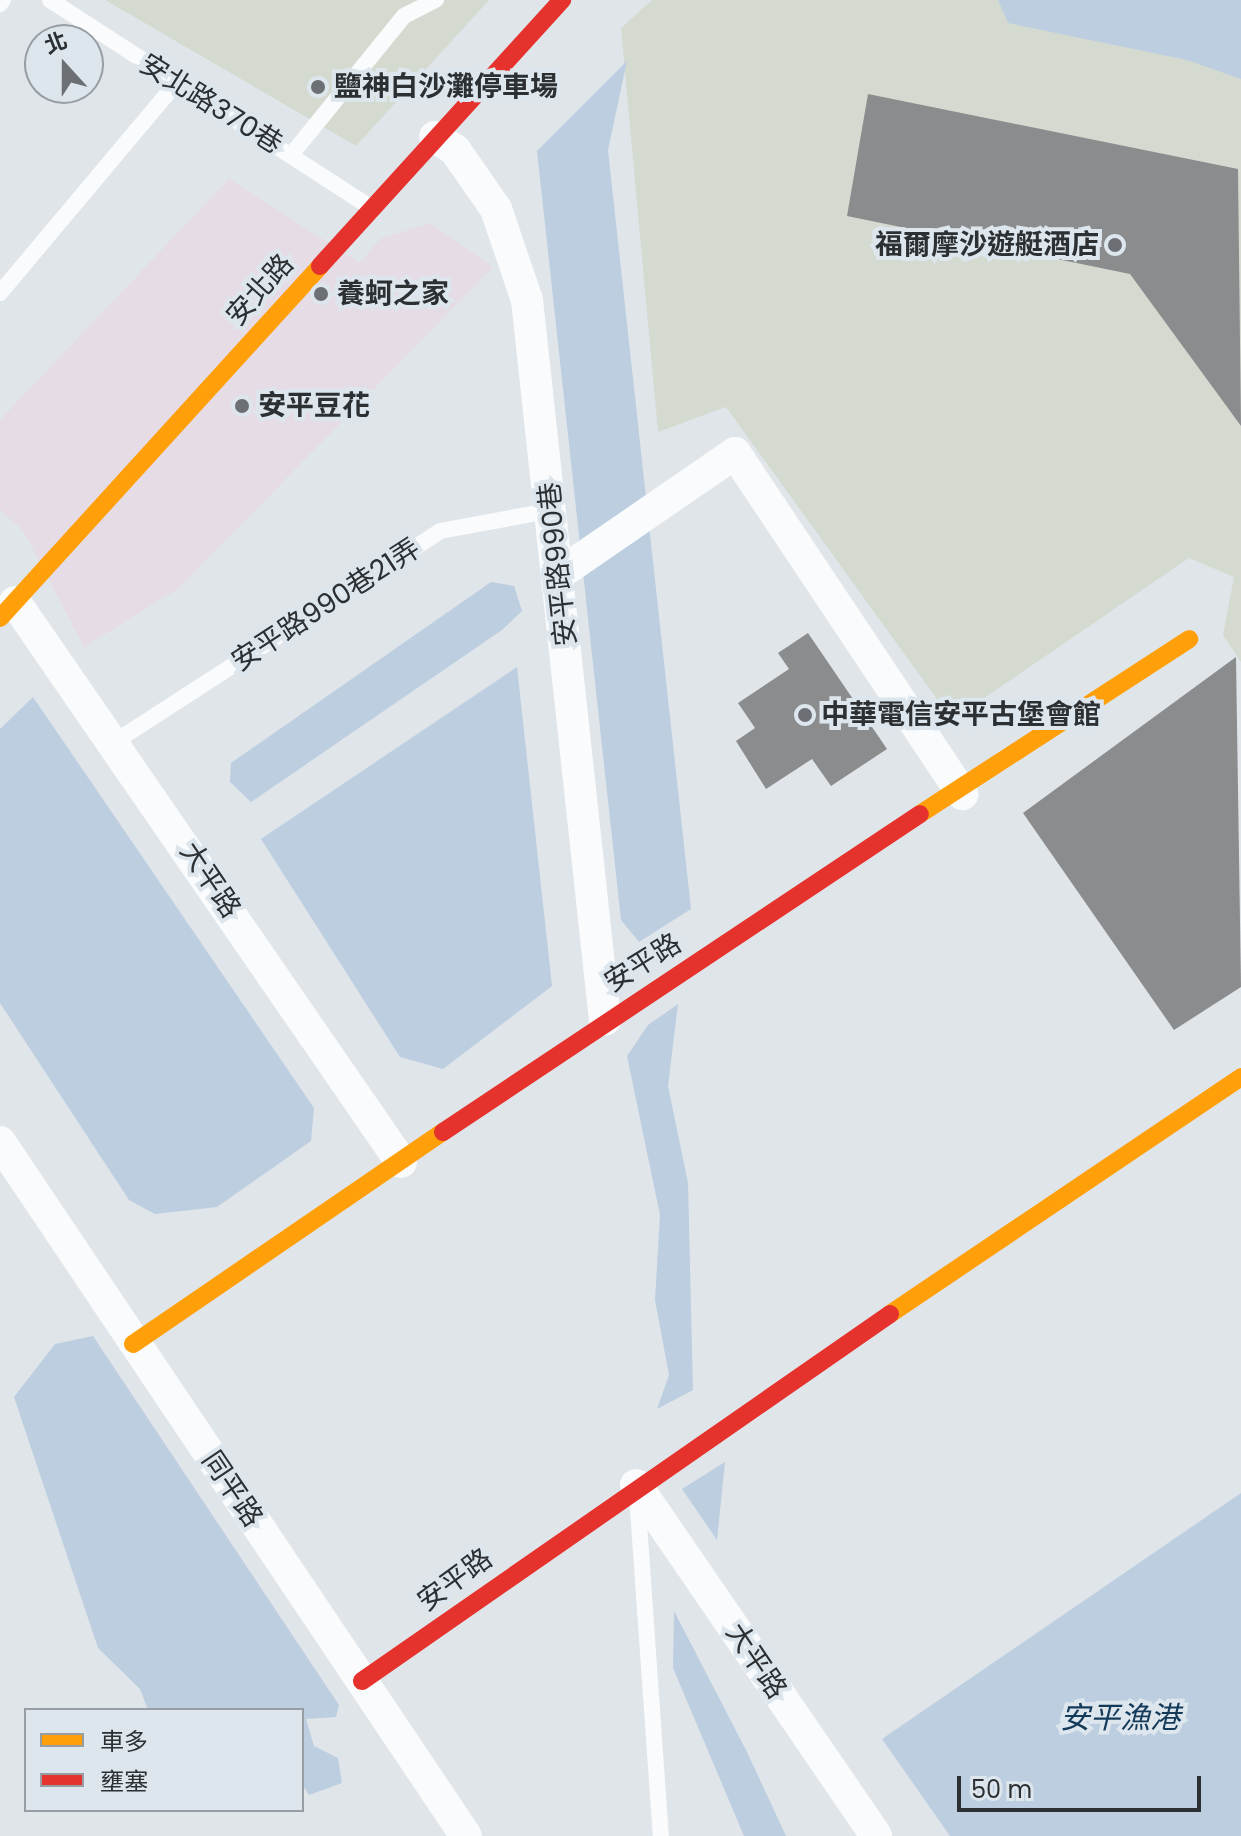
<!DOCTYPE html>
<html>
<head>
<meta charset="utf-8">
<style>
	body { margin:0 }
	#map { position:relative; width:1241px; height:1836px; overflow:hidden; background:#e0e5ea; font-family:Poppins,"Noto Sans TC",sans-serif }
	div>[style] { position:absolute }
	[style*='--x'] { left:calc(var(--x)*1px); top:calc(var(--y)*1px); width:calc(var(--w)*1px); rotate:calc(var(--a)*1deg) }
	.commercial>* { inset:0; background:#e5dce6 }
	.green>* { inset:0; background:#d5dad1 }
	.water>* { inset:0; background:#bccee0 }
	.building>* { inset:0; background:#8b8c8e }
	.lane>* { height:16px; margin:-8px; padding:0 8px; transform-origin:8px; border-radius:8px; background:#fafbfc }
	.street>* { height:32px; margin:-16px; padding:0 16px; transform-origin:16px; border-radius:16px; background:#fafbfc }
	.slow>* { height:18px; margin:-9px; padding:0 9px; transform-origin:9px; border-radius:9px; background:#ff9f0a }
	.jam>* { height:18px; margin:-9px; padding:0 9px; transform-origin:9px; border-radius:9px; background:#e5322d }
	.dots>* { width:22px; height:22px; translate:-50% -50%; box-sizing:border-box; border:4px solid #dde6ed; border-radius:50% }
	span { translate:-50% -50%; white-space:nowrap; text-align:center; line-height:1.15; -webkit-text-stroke:8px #dde6ed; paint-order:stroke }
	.poi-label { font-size:28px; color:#2d3033; font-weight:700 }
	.left { translate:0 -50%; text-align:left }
	.right { translate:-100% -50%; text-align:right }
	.street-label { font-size:28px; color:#2d3033 }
	.water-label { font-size:30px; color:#143a5a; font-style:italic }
	.legend { position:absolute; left:24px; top:1708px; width:280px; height:104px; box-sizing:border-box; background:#dde6ed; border:2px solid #979da3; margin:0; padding:10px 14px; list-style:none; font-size:24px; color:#2d3033 }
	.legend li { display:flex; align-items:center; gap:16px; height:40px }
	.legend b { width:40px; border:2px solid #979da3 }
	.north { position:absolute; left:24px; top:24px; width:80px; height:80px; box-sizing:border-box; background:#dde6ed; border:2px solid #979da3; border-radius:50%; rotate:339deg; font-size:22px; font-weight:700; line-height:32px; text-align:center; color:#2d3033 }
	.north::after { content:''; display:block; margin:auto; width:28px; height:36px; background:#6c6f73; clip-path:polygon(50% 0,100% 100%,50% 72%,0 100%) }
	.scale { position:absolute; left:957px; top:1776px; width:244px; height:36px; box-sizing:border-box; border:4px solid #2d3033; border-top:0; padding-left:10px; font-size:24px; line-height:28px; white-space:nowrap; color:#2d3033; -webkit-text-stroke:6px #dde6ed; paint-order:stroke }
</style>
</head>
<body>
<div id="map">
	<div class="commercial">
		<div style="clip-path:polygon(229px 179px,360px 263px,380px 239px,430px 223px,493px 267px,179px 588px,84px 647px,24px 532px,0 509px,0 420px)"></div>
	</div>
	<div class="green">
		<div style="clip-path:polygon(105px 0,489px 0,356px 146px)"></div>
		<div style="clip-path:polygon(652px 0,1241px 0,1241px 662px,1223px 635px,1234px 577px,1189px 558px,952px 720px,726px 407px,658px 432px,621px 28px)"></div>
	</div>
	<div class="water">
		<div style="clip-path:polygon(998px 0,1241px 0,1241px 79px,1187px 60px,1008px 23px)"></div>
		<div style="clip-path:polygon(627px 61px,608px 150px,691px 909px,639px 942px,621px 920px,537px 151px)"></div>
		<div style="clip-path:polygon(491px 582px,514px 586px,522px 611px,502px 630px,251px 802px,230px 782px,231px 763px)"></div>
		<div style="clip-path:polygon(517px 667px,552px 986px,443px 1069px,400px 1057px,261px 839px)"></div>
		<div style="clip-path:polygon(33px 697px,314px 1108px,311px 1141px,217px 1207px,155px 1214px,129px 1200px,0 1003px,0 729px)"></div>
		<div style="clip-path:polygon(678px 1004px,668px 1086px,688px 1183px,693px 1390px,657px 1409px,669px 1375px,655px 1300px,660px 1215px,627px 1056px,648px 1025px)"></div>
		<div style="clip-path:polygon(93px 1336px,339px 1705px,336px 1717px,306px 1719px,314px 1746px,338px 1758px,342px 1783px,309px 1795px,302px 1784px,302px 1710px,148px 1710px,140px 1689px,98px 1648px,14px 1397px,55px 1344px)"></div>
		<div style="clip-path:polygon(725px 1462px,717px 1540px,682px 1489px)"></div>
		<div style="clip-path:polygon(1241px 1493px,1241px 1836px,950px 1836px,882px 1739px)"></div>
		<div style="clip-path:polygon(674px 1611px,747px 1752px,786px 1836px,744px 1836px,673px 1668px)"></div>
	</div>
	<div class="building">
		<div style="clip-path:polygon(868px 94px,1238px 169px,1241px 426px,1130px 274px,847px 216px)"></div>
		<div style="clip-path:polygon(808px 633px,887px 749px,831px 786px,812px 759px,766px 789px,736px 741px,755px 728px,738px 703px,789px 669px,778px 653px)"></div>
		<div style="clip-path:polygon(1236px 657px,1241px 987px,1174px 1030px,1023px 813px)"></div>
	</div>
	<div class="lane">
		<div style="--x:50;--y:0;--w:382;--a:32.9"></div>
		<div style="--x:0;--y:4;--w:5;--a:-53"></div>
		<div style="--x:291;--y:155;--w:179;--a:-50.9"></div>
		<div style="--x:404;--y:16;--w:36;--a:-27"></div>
		<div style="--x:0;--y:293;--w:275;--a:-50"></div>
		<div style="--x:116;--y:741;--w:386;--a:-32.9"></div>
		<div style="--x:440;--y:531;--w:115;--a:-10.5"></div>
		<div style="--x:637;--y:1495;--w:342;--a:86"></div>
	</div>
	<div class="street">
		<div style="--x:435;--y:137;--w:24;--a:33"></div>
		<div style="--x:455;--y:150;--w:72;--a:55.2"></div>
		<div style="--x:496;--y:209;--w:96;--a:71.2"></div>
		<div style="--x:527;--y:300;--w:724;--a:83.82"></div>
		<div style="--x:562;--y:572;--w:210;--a:-34.5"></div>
		<div style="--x:735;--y:453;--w:410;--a:56.3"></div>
		<div style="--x:15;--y:602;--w:680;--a:55.42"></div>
		<div style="--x:0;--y:1142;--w:836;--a:56.12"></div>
		<div style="--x:636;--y:1485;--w:425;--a:55.6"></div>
	</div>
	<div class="slow">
		<div style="--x:0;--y:618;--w:476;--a:-47.7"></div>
		<div style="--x:920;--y:814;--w:321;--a:-33"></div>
		<div style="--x:890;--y:1314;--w:424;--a:-34"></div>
		<div style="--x:133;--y:1344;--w:376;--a:-34.4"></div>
	</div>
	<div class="jam">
		<div style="--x:320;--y:266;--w:360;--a:-47.7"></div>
		<div style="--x:443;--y:1132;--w:573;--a:-33.69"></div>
		<div style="--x:362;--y:1681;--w:643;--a:-34.8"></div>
	</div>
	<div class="dots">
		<div style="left:318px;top:87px;background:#6c6f73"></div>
		<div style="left:1115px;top:245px;background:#6c6f73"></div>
		<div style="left:321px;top:294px;background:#6c6f73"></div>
		<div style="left:242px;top:406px;background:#6c6f73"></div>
		<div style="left:805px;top:715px;background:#6c6f73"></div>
	</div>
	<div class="poi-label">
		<span class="left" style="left:334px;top:87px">鹽神白沙灘停車場</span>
		<span class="right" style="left:1099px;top:245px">福爾摩沙遊艇酒店</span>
		<span class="left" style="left:337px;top:294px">養蚵之家</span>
		<span class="left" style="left:258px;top:406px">安平豆花</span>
		<span class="left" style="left:821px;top:715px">中華電信安平古堡會館</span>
	</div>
	<div class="street-label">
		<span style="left:211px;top:104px;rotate:32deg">安北路370巷</span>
		<span style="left:260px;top:290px;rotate:-48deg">安北路</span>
		<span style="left:558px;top:564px;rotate:-96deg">安平路990巷</span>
		<span style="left:326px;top:605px;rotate:-33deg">安平路990巷21弄</span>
		<span style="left:210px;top:880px;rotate:56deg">大平路</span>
		<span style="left:643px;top:963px;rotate:-32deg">安平路</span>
		<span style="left:232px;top:1489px;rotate:56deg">同平路</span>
		<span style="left:455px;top:1580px;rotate:-36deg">安平路</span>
		<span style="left:756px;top:1661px;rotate:56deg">大平路</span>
	</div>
	<div class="water-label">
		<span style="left:1120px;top:1718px">安平漁港</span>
	</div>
	<ul class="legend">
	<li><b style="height:10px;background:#ff9f0a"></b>車多</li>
	<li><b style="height:10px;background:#e5322d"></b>壅塞</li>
	</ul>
	<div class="north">北</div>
	<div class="scale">50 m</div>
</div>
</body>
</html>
